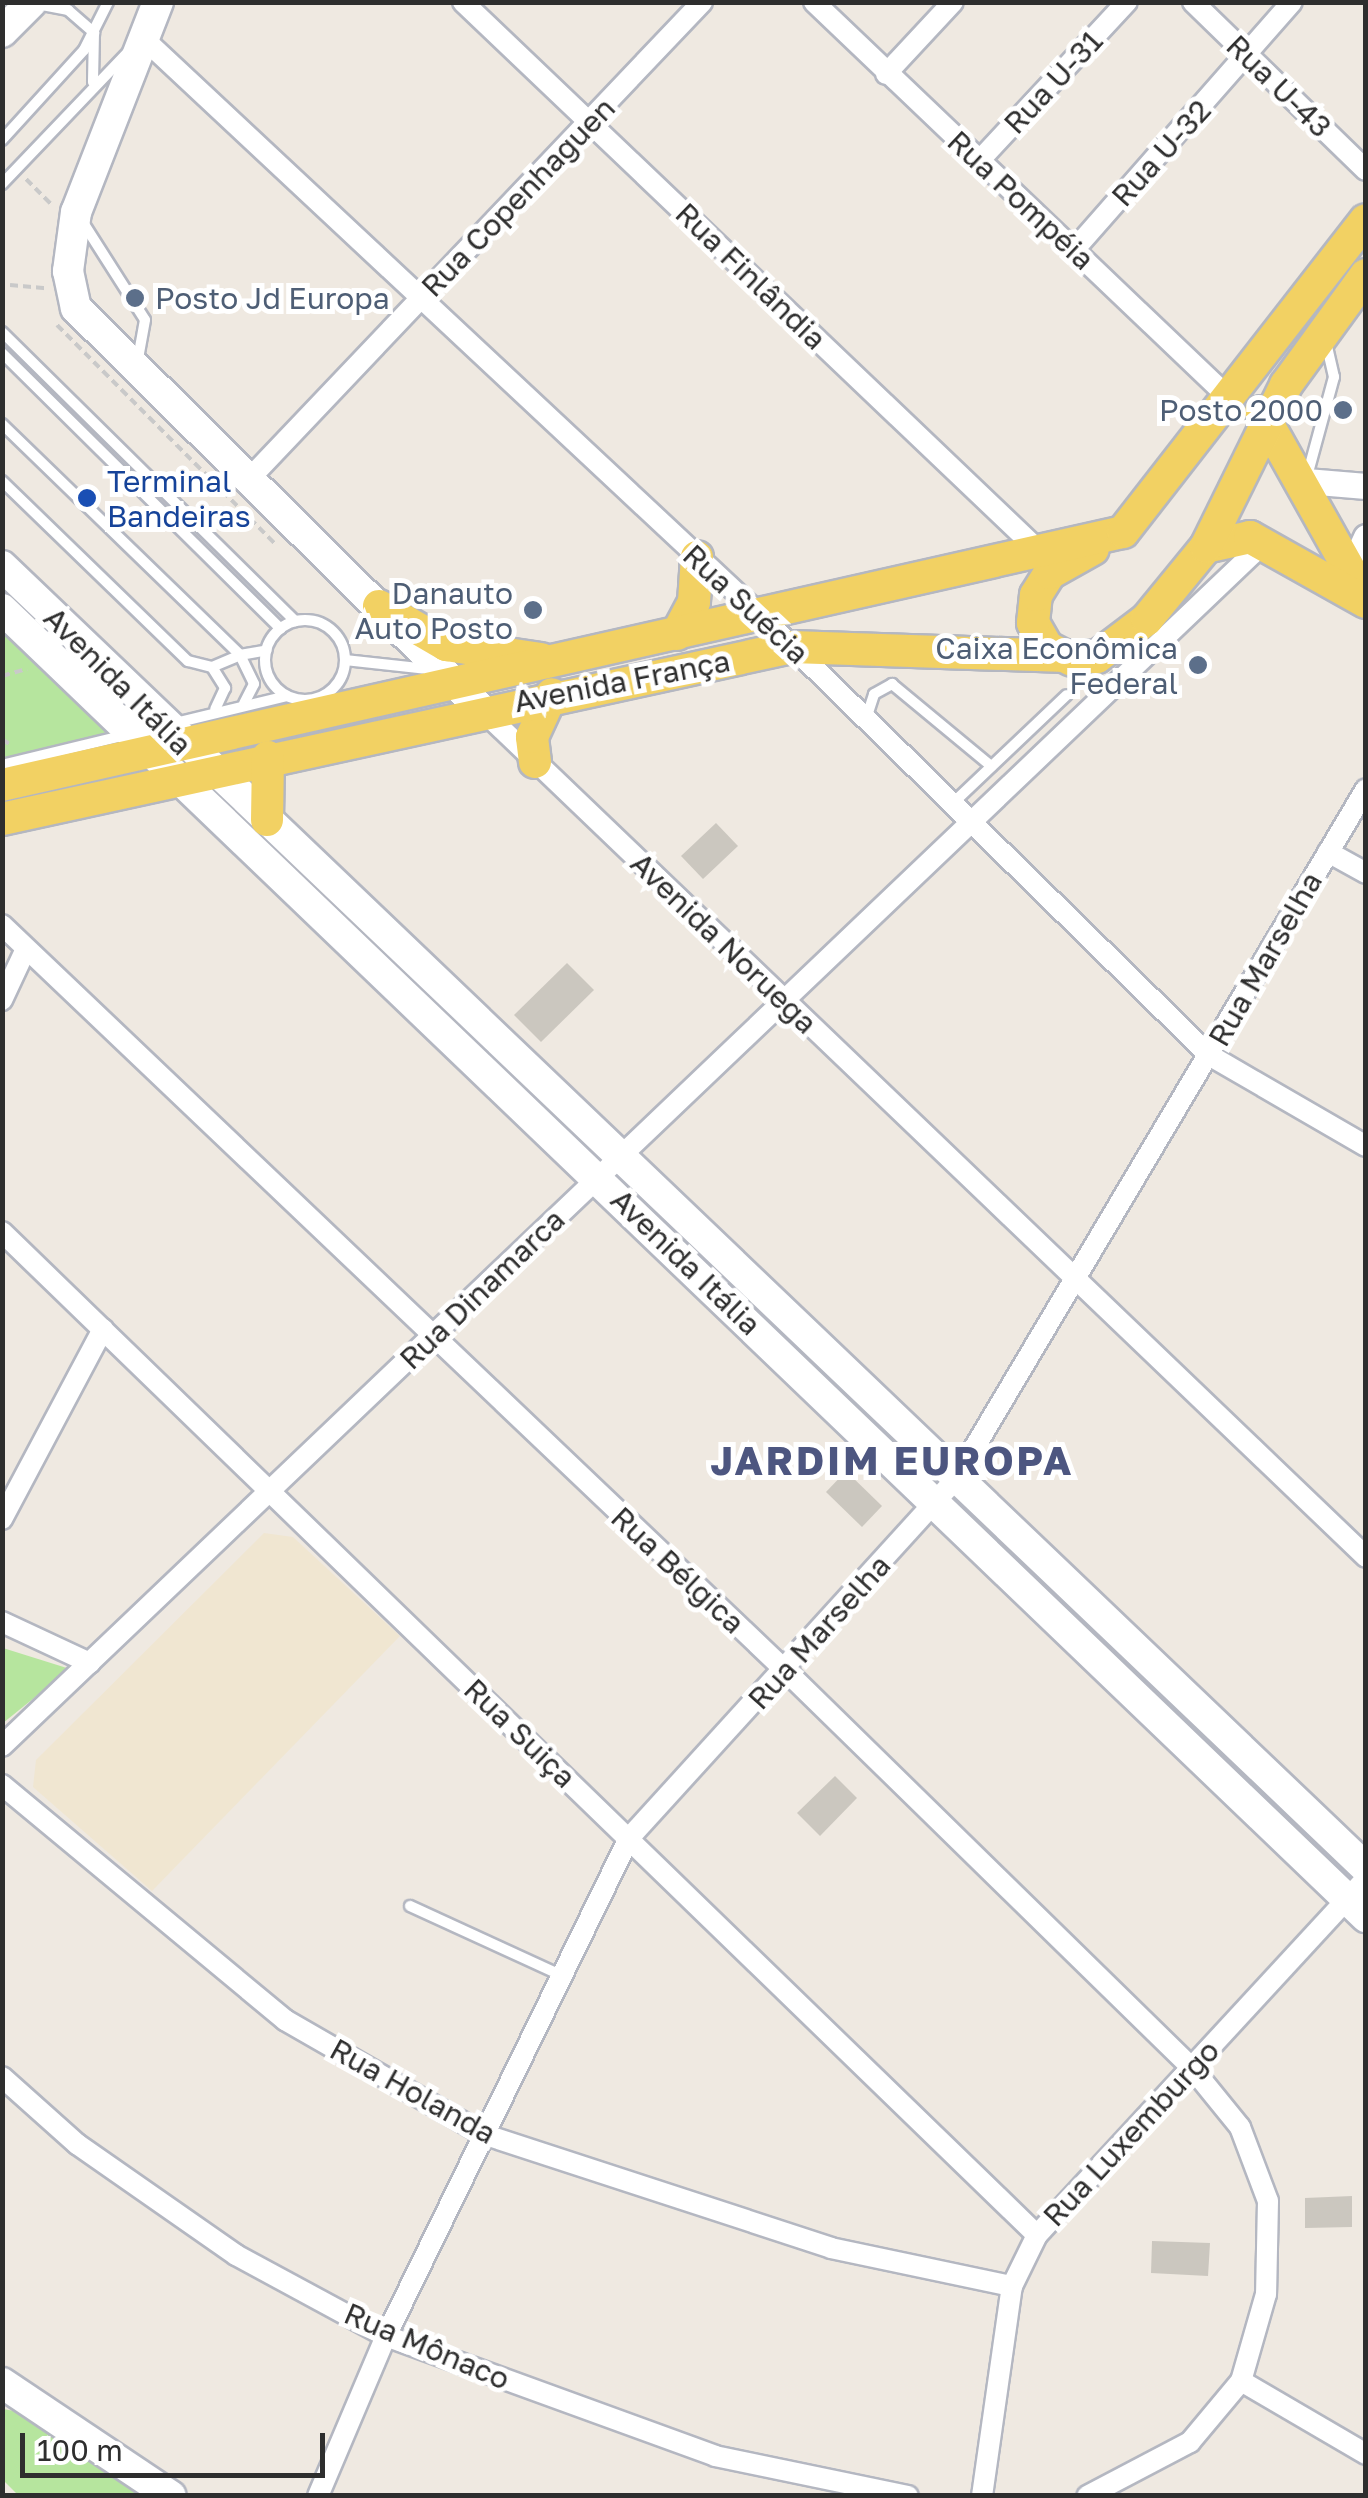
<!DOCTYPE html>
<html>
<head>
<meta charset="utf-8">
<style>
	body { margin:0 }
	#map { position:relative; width:1368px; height:2498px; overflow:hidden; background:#efe9e1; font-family:"Golos Text",sans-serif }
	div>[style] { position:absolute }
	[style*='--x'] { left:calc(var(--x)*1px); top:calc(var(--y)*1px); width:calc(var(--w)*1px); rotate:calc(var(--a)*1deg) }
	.education>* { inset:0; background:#f0e6d1 }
	.green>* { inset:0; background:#b6e59e }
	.building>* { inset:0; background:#cbc7bf }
	.path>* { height:4px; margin-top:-2px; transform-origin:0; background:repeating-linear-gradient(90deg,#c9c9c9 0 8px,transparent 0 13px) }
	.roads { filter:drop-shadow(2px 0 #b4b7c1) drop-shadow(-2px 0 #b4b7c1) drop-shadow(0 2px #b4b7c1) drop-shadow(0 -2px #b4b7c1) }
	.service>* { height:10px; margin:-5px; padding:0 5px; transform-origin:5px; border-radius:5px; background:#fff }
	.service>.ring { margin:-5px; padding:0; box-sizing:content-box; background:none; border:10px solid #fff; border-radius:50% }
	.minor>* { height:20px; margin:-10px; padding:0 10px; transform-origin:10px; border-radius:10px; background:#fff }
	.tertiary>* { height:25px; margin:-12.5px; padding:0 12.5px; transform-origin:12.5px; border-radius:12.5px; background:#fff }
	.secondary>* { height:30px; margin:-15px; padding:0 15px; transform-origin:15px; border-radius:15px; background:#fff }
	.primary>* { height:32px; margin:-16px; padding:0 16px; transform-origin:16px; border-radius:16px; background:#f2d163 }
	.dots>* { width:28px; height:28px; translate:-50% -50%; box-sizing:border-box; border:5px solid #fff; border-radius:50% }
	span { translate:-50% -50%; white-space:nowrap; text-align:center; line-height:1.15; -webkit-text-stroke:10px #fff; paint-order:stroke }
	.street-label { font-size:30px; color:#2e2e2e }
	.service-label { font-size:30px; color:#4e5e75 }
	.left { translate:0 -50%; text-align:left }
	.right { translate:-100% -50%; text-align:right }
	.transit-label { font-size:30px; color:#164399 }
	.district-label { font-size:40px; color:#4d5680; font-weight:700; letter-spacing:2.5px }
	.frame { position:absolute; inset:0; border:5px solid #2e2e2e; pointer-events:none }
	.scale { position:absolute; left:20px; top:2433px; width:305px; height:45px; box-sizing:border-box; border:5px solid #2e2e2e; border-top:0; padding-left:12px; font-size:30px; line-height:35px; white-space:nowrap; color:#2e2e2e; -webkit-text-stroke:8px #fff; paint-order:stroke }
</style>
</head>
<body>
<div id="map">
	<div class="education">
		<div style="clip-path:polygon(264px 1533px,293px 1537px,400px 1636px,152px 1891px,33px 1787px,36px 1760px)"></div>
	</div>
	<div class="green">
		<div style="clip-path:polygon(2px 630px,106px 731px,104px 734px,3px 758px)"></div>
		<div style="clip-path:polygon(3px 1648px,70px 1669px,3px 1723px)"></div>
		<div style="clip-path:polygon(3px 2409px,20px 2412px,140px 2495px,18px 2495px,3px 2480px)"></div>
	</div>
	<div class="building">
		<div style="clip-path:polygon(716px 823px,738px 846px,703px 879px,681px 856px)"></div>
		<div style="clip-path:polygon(567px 963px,594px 990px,541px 1042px,514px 1015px)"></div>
		<div style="clip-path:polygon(846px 1471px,882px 1506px,862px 1527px,826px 1492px)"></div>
		<div style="clip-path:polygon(835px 1776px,857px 1798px,820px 1836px,797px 1813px)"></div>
		<div style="clip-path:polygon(1352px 2196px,1352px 2227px,1305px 2228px,1305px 2198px)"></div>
		<div style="clip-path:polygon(1152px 2241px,1210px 2243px,1208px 2276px,1151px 2273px)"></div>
	</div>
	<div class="path">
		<div style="--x:26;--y:179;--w:35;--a:45"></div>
		<div style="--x:10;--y:285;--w:36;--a:5"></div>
		<div style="--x:57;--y:325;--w:309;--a:45.1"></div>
		<div style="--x:2;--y:676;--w:26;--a:-16"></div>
		<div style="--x:2;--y:739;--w:12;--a:35"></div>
	</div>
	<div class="roads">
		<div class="service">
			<div style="--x:37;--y:4;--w:32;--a:11"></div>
			<div style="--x:68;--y:10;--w:35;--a:41"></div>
			<div style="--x:94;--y:33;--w:49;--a:91.2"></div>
			<div style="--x:2;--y:140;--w:122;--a:-47.7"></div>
			<div style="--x:84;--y:50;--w:54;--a:-63.4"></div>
			<div style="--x:2;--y:184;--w:184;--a:-46.3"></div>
			<div style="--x:82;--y:221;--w:117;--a:57.5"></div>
			<div style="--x:145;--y:320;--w:45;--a:100.3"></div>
			<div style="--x:2;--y:332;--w:412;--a:44.6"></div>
			<div style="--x:2;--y:353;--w:392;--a:44.7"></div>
			<div style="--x:2;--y:424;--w:332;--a:44.1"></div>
			<div style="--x:240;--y:655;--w:27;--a:-10"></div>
			<div style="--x:1306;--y:480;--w:107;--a:-74.8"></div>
			<div style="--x:1334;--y:377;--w:35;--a:-103"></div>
			<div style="--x:2;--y:481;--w:259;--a:44.1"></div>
			<div style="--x:188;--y:661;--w:25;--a:14"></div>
			<div style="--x:212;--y:667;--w:30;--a:-23"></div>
			<div style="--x:240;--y:655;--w:32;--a:64"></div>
			<div style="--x:254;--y:684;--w:22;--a:117"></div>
			<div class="ring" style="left:265px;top:620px;width:70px;height:70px"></div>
			<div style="--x:345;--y:660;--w:83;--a:6.2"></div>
			<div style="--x:212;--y:667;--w:25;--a:58"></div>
			<div style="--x:225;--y:688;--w:23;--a:115"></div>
			<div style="--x:866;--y:719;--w:26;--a:-72"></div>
			<div style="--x:874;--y:694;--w:21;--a:-29"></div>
			<div style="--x:892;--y:684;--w:129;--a:39.6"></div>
			<div style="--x:2;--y:765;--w:293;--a:-13.6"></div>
			<div style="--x:952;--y:804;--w:158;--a:-43.5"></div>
			<div style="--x:410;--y:1906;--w:166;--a:24.6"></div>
		</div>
		<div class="minor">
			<div style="--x:463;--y:2;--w:794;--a:43.62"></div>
			<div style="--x:814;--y:2;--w:572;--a:43.65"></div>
			<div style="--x:1193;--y:2;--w:241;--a:44.2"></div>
			<div style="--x:143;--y:38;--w:842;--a:43.07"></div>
			<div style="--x:758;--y:613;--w:631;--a:44.42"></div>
			<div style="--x:1209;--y:1055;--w:181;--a:30.1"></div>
			<div style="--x:886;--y:74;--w:98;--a:-47.1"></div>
			<div style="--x:979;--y:161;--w:217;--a:-47.1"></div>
			<div style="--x:1074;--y:250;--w:330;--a:-48.7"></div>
			<div style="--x:251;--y:477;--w:655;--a:-46.48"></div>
			<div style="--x:483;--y:711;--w:1223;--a:43.77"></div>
			<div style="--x:1328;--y:852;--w:43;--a:28.9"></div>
			<div style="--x:2;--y:925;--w:1082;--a:43.58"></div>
			<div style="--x:786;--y:1671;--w:568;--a:44.36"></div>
			<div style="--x:1192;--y:2068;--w:76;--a:50.9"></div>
			<div style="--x:1240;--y:2127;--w:79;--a:69.3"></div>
			<div style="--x:1268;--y:2201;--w:93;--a:91.2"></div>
			<div style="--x:1266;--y:2294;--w:91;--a:106"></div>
			<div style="--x:1241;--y:2381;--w:80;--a:129.9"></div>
			<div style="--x:1190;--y:2442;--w:116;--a:152.3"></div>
			<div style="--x:2;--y:1000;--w:54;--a:-64.9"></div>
			<div style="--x:2;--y:1232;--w:1441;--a:44.1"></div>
			<div style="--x:2;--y:1519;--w:215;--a:-62"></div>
			<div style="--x:2;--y:1622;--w:97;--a:25"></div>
			<div style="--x:2;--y:1746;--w:1745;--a:-43.63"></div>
			<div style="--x:2;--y:1785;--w:368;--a:39.7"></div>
			<div style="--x:285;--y:2020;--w:228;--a:29.9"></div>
			<div style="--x:483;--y:2134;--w:366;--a:18.1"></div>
			<div style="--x:831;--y:2248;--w:185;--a:11.9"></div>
			<div style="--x:2;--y:2077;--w:101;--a:41.8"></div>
			<div style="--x:77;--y:2144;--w:194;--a:34.9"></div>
			<div style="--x:236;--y:2255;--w:170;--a:28.4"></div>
			<div style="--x:386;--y:2336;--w:350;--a:20"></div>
			<div style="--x:715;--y:2456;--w:197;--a:11.7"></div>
			<div style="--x:1241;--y:2381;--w:145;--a:30.3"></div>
			<div style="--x:318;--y:2496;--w:174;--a:-67"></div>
			<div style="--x:386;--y:2336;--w:554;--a:-63.99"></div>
			<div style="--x:629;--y:1838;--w:488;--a:-47.7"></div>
			<div style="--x:957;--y:1477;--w:800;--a:-59.27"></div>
			<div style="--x:982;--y:2496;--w:212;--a:-81.9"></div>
			<div style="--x:1012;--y:2286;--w:57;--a:-63.9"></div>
			<div style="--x:1037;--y:2235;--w:485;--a:-47.3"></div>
		</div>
		<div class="tertiary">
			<div style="--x:1306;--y:481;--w:60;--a:4.8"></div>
			<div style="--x:1353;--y:565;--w:31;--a:-65"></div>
		</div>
		<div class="secondary">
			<div style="--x:158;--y:2;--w:225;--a:111.3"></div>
			<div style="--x:76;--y:212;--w:60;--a:97.7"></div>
			<div style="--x:68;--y:271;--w:38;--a:78"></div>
			<div style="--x:76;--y:308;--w:571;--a:44.72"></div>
			<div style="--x:2;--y:32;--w:42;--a:-45"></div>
			<div style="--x:2;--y:566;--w:1886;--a:43.67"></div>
			<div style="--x:2;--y:609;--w:1890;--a:43.8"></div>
			<div style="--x:2;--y:2383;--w:203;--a:33.8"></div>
		</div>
		<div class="primary">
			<div style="--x:1261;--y:412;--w:214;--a:60.7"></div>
			<div style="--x:1206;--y:547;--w:45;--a:-12.8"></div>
			<div style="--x:1250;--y:537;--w:133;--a:29.3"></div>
			<div style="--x:379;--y:606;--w:78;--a:30.2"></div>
			<div style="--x:446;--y:645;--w:96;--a:8.4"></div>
			<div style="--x:677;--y:634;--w:36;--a:-62"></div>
			<div style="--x:694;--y:602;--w:45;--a:-86.2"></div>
			<div style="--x:1072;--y:660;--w:28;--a:-153"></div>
			<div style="--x:1047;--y:647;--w:28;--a:-120"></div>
			<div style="--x:1033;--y:623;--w:28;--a:-84"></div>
			<div style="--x:1036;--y:595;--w:26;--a:-58"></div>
			<div style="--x:1050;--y:573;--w:49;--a:-29.2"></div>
			<div style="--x:535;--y:762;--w:25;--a:-97"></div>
			<div style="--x:532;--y:737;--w:47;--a:-65.1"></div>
			<div style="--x:2;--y:785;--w:1149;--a:-12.72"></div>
			<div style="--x:1123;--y:532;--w:395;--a:-52.1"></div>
			<div style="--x:2;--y:819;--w:809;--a:-12.28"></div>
			<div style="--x:792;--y:647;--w:305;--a:1.9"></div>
			<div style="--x:1097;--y:657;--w:63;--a:-37.2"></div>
			<div style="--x:1147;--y:619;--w:93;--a:-50.7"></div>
			<div style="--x:1206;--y:547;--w:181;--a:-63.7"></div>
			<div style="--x:1286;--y:385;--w:136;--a:-54"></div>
			<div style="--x:267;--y:820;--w:63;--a:-89.1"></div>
		</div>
	</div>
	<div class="dots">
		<div style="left:135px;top:298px;background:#5c6f8a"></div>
		<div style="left:1343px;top:410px;background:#5c6f8a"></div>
		<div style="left:87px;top:498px;background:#1a4fb4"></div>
		<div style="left:533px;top:610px;background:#5c6f8a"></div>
		<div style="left:1198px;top:665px;background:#5c6f8a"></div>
	</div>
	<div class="street-label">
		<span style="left:1053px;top:82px;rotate:-47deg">Rua U-31</span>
		<span style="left:1279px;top:86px;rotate:44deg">Rua U-43</span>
		<span style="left:1161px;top:153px;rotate:-48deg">Rua U-32</span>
		<span style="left:518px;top:197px;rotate:-46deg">Rua Copenhaguen</span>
		<span style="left:1021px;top:200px;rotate:43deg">Rua Pompéia</span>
		<span style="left:751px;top:276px;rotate:44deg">Rua Finlândia</span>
		<span style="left:746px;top:604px;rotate:43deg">Rua Suécia</span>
		<span style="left:118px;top:681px;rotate:45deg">Avenida Itália</span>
		<span style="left:622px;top:681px;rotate:-11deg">Avenida França</span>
		<span style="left:724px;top:943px;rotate:44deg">Avenida Noruega</span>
		<span style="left:1265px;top:959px;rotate:-60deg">Rua Marselha</span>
		<span style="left:686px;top:1262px;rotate:44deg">Avenida Itália</span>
		<span style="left:482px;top:1289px;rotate:-44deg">Rua Dinamarca</span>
		<span style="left:678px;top:1570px;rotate:43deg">Rua Bélgica</span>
		<span style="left:819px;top:1632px;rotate:-48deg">Rua Marselha</span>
		<span style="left:520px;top:1733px;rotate:44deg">Rua Suiça</span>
		<span style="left:413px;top:2091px;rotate:29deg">Rua Holanda</span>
		<span style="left:1131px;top:2133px;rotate:-47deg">Rua Luxemburgo</span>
		<span style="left:427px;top:2346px;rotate:23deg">Rua Mônaco</span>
	</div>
	<div class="service-label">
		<span class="left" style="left:155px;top:298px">Posto Jd Europa</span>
		<span class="right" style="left:1323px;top:410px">Posto 2000</span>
		<span class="right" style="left:513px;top:610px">Danauto<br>Auto Posto</span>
		<span class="right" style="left:1178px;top:665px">Caixa Econômica<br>Federal</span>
	</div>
	<div class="transit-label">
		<span class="left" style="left:107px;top:498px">Terminal<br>Bandeiras</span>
	</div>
	<div class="district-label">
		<span style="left:892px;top:1460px">JARDIM EUROPA</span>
	</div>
	<div class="frame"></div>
	<div class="scale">100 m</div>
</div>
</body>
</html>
